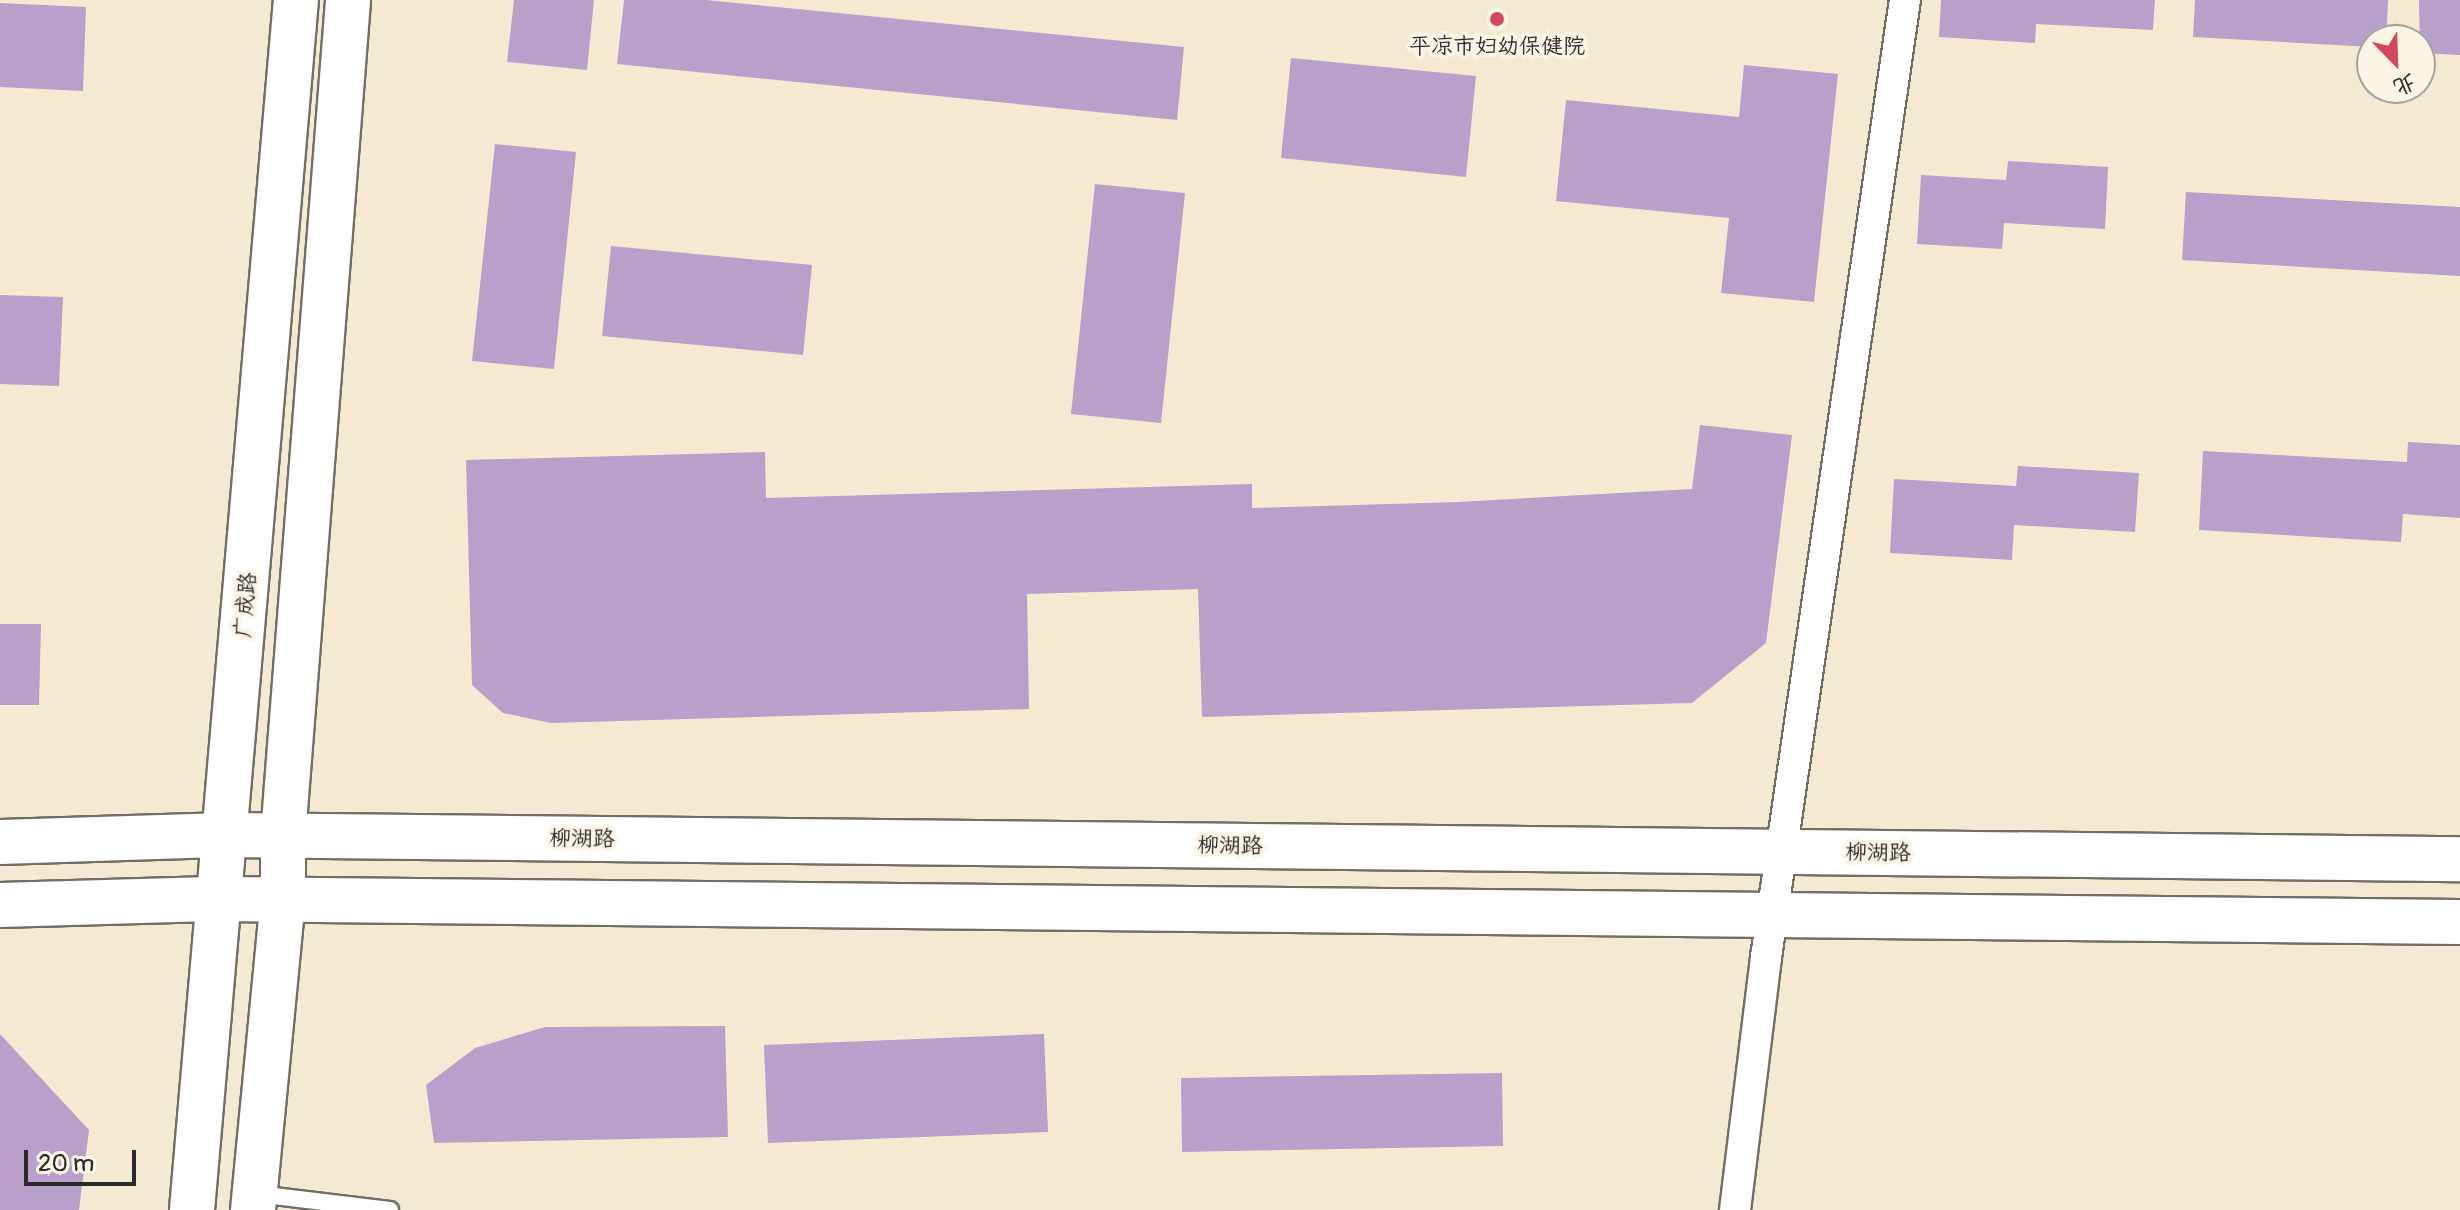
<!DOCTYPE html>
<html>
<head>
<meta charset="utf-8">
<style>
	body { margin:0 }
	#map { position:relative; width:2460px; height:1210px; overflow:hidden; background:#f5ead1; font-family:Pangolin,"LXGW WenKai TC",sans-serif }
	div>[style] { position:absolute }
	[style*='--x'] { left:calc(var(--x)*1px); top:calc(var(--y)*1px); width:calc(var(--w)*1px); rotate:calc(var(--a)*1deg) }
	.building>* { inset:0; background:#b8a0ca }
	.roads { filter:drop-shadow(2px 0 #726e65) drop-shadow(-2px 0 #726e65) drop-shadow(0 2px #726e65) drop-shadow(0 -2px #726e65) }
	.lane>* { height:16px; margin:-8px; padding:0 8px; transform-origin:8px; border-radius:8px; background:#fff }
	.street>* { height:30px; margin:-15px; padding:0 15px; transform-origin:15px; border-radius:15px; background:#fff }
	.secondary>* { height:44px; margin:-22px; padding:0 22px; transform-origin:22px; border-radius:22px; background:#fff }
	.dots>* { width:22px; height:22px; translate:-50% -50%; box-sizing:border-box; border:4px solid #fcf5e5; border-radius:50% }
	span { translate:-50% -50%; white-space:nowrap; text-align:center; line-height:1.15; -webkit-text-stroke:8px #fcf5e5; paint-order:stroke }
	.poi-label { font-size:22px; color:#2b2b2b }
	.street-label { font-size:22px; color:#2b2b2b }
	.north { position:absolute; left:2356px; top:24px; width:80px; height:80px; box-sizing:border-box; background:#fcf5e5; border:2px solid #a8a49b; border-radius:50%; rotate:157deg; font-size:22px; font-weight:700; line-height:32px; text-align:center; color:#2b2b2b }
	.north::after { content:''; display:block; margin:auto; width:28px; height:36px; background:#d1495b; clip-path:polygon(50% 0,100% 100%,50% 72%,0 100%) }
	.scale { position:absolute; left:24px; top:1150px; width:112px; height:36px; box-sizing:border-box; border:4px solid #2b2b2b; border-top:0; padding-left:10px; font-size:24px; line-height:28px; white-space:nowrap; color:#2b2b2b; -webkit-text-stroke:6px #fcf5e5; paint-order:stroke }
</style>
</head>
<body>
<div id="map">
	<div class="building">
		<div style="clip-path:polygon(514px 0,594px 0,587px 70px,507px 62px)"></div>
		<div style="clip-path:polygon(624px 0,706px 0,1184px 47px,1177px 120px,617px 64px)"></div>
		<div style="clip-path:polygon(1941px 0,2155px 0,2153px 30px,2036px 24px,2035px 43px,1939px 37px)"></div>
		<div style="clip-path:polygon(2195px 0,2388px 0,2386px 40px,2372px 40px,2372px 47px,2193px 37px)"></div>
		<div style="clip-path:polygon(2419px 0,2460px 0,2460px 55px,2420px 53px)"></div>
		<div style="clip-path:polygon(0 3px,86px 7px,83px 91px,0 87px)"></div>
		<div style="clip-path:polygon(1291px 58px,1476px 76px,1466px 177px,1281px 158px)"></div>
		<div style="clip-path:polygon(1744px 65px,1838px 74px,1814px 302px,1721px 293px,1729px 218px,1556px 201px,1566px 100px,1739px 117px)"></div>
		<div style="clip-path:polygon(495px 144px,576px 152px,554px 369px,472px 361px)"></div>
		<div style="clip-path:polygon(2008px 161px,2108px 167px,2105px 229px,2004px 223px,2002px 249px,1917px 244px,1921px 175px,2006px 180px)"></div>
		<div style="clip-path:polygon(1095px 184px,1185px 193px,1161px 423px,1071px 414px)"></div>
		<div style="clip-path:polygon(2186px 192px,2460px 207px,2460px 276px,2182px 260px)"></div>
		<div style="clip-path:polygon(611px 246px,812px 265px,803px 355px,602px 336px)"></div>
		<div style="clip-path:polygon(0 295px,63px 297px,59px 386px,0 384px)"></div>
		<div style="clip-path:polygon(1700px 425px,1792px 435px,1766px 643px,1692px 703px,1202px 717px,1198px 589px,1027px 594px,1029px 709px,551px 723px,503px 713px,472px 685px,466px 460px,765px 452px,766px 498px,1252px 484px,1252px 508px,1458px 502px,1692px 489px)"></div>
		<div style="clip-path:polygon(2408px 442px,2460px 445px,2460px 518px,2403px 514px,2401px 542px,2199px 530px,2203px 451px,2407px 462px)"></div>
		<div style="clip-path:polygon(2018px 466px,2139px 473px,2135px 532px,2014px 525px,2012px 560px,1890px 553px,1894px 479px,2016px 486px)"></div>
		<div style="clip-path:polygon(0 624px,41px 624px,39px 705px,0 705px)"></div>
		<div style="clip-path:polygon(725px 1026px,728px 1137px,434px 1143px,426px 1085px,475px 1048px,545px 1027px)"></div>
		<div style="clip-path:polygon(0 1034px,89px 1130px,79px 1210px,0 1210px)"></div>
		<div style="clip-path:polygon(1044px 1034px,1048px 1132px,768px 1143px,764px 1045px)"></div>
		<div style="clip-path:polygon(1502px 1073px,1503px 1146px,1182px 1152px,1181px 1078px)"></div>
	</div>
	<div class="roads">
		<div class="lane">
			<div style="--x:257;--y:1194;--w:134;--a:6.9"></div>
		</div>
		<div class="street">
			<div style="--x:1735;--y:1210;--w:255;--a:-83"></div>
			<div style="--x:1766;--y:957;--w:967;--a:-81.74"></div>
		</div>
		<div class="secondary">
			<div style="--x:0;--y:842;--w:227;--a:-1.8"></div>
			<div style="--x:227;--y:835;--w:2233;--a:0.62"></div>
			<div style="--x:0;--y:905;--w:220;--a:-1.6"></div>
			<div style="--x:220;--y:899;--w:2240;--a:0.59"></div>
			<div style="--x:192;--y:1210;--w:1214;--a:-85.09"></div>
			<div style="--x:253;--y:1210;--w:311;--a:-84.5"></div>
			<div style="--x:283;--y:900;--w:64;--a:-90"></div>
			<div style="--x:283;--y:836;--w:839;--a:-85.55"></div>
		</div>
	</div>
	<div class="dots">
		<div style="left:1497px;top:19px;background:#d1495b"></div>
	</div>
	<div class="poi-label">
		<span style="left:1497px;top:47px">平凉市妇幼保健院</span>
	</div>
	<div class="street-label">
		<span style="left:246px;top:605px;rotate:-85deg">广成路</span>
		<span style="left:582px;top:839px;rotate:1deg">柳湖路</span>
		<span style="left:1230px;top:846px;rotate:1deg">柳湖路</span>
		<span style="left:1878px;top:853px;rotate:1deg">柳湖路</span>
	</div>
	<div class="north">北</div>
	<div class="scale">20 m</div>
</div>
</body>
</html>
